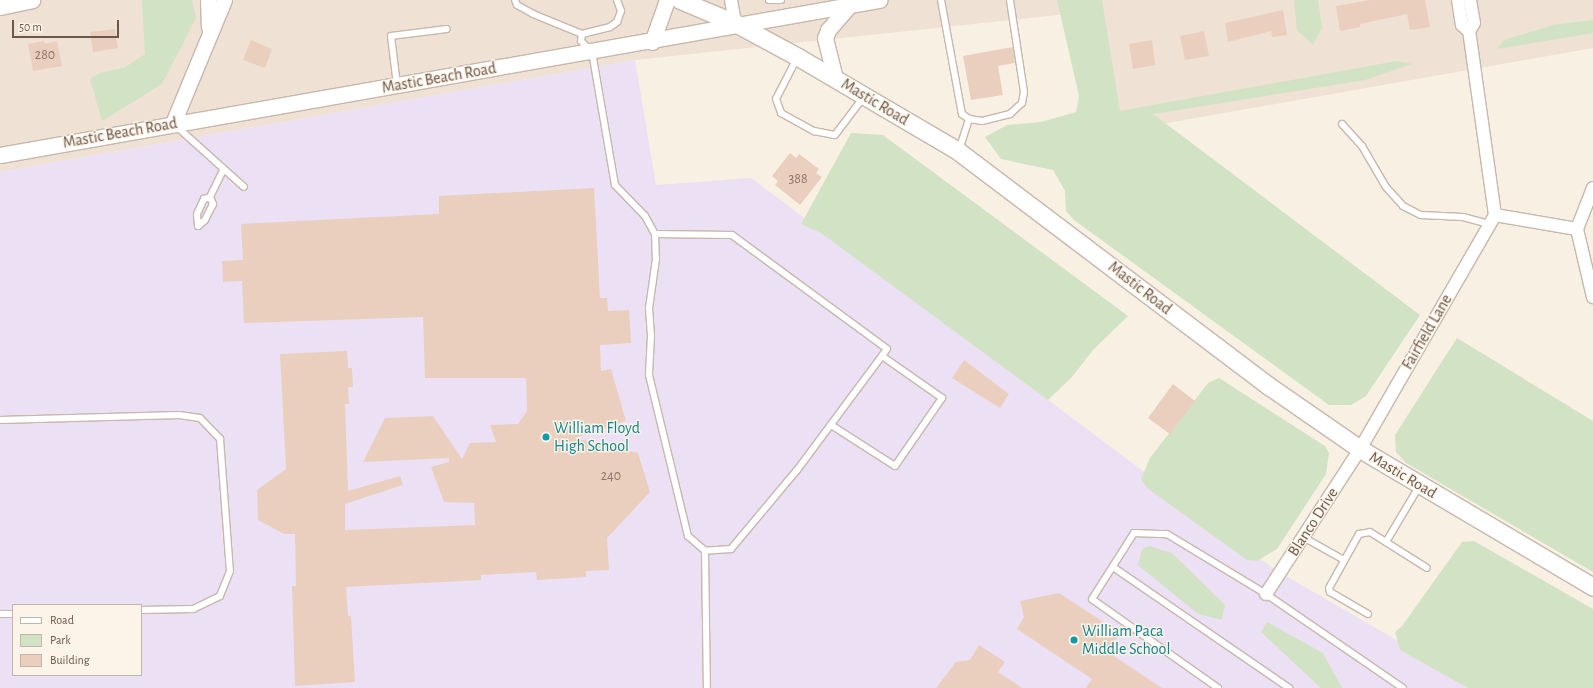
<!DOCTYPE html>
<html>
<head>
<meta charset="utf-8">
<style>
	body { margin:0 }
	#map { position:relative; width:1593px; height:688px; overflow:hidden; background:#f8f0e3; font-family:"Alegreya Sans",sans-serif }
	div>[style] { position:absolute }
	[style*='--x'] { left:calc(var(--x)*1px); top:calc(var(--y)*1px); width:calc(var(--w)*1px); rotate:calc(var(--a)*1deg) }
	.residential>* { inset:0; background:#efe1d3 }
	.education>* { inset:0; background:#ece0f4 }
	.green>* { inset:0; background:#d1e3c4 }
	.building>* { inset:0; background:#eacfbf }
	.roads { filter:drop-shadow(1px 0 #c7b7ac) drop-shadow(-1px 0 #c7b7ac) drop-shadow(0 1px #c7b7ac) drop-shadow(0 -1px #c7b7ac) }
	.service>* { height:6px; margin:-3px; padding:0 3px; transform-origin:3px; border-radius:3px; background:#fff }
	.minor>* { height:12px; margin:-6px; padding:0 6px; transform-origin:6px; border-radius:6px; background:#fff }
	.tertiary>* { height:15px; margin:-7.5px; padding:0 7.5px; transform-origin:7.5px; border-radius:7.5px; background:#fff }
	.secondary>* { height:17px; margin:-8.5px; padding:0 8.5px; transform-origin:8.5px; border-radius:8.5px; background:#fff }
	.dots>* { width:11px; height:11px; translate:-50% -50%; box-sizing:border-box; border:2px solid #fcf4e8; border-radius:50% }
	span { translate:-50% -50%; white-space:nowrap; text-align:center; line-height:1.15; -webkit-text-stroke:3px #fcf4e8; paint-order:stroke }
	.number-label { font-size:14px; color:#8c756a }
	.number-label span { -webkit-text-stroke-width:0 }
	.street-label { font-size:16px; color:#6c574d }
	.culture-label { font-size:16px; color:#0d838f }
	.left { translate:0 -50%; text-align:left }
	.legend { position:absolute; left:12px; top:604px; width:130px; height:72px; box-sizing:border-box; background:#fcf4e8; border:1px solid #c2b5aa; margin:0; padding:5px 7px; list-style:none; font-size:12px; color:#6c574d }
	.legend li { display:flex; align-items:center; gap:8px; height:20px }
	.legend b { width:20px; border:1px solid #c2b5aa }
	.scale { position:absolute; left:12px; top:20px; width:107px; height:18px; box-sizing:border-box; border:2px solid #6c574d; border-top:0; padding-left:5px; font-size:12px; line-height:14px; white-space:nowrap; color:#6c574d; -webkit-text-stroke:3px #fcf4e8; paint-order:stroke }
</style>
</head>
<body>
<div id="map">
	<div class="residential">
		<div style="clip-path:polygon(0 0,1593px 0,1593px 48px,1105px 134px,1076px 13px,635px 60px,0 172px)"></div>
	</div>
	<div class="education">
		<div style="clip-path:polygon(evenodd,635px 60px,656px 185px,751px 178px,1274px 569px,1479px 688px,0 688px,0 172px,635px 60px,13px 605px,141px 605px,141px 675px,13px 675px,13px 605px)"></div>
	</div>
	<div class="green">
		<div style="clip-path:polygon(142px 0,192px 0,196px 18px,162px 84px,102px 121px,90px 79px,99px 73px,124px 68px,145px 54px)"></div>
		<div style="clip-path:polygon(1057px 0,1102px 0,1120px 111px,1397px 61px,1412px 64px,1365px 80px,1153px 114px,1420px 315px,1366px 396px,1351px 405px,1329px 405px,1074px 220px,1066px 211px,1065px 191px,1053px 170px,1001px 159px,985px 137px,1007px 125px,1041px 122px,1076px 112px,1079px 96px)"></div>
		<div style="clip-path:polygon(1294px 0,1318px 0,1322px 28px,1313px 45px,1297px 30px)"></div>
		<div style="clip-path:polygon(1593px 20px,1593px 33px,1497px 49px,1504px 40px,1553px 25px)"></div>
		<div style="clip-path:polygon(851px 133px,883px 135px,1128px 316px,1093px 350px,1071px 378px,1048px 400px,821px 233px,801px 224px)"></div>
		<div style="clip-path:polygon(1457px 338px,1593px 421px,1593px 572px,1406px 463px,1396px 452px,1395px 435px)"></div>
		<div style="clip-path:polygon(1219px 378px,1325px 446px,1329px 453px,1326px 474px,1277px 549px,1257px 561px,1247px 560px,1147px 488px,1141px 479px,1150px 458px,1208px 383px)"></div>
		<div style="clip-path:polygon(1474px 541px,1593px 609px,1593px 688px,1468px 688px,1400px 650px,1395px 632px,1402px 626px,1462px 542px)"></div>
		<div style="clip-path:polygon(1149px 546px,1172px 553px,1225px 605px,1222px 620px,1198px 614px,1138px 565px,1142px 549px)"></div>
		<div style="clip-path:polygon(1267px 622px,1323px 653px,1342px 688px,1321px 688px,1261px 632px)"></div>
	</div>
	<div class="building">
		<div style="clip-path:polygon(1370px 0,1425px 0,1430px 27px,1410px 30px,1407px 14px,1360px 24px,1360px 27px,1340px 31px,1336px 6px)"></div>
		<div style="clip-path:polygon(1283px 10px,1287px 35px,1272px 37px,1271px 31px,1228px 42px,1225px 23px)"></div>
		<div style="clip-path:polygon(115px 29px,118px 48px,93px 52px,90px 32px)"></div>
		<div style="clip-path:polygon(1204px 31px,1209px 56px,1185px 60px,1180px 36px)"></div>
		<div style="clip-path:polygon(251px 40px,272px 49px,265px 68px,243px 60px)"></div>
		<div style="clip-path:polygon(1152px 40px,1155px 65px,1133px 69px,1129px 44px)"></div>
		<div style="clip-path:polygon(44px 41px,45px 44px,57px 41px,62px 66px,33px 71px,28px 44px)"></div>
		<div style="clip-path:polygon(1013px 47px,1015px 63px,998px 66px,1003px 95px,971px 100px,963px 56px)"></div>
		<div style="clip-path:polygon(790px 153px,796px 158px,799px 154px,819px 169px,816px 173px,822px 177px,800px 205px,775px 185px,778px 181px,772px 176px)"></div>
		<div style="clip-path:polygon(594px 188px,600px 298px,607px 298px,608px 311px,629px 310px,631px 343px,600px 345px,601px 371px,611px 369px,626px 421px,575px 438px,638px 453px,650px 492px,607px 538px,609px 570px,586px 571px,586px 577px,537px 580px,536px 572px,481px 575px,481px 580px,346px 587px,348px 616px,351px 616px,355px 682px,295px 686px,292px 586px,296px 586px,295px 534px,284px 534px,258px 520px,257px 490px,286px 469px,280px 354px,347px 351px,348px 368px,352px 368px,353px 387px,348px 387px,349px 404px,345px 404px,348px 491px,400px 476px,403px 485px,345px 504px,345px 530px,475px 525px,474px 503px,444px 502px,431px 467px,449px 462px,449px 458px,363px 462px,385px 418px,433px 416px,462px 459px,470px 443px,496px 442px,490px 425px,518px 424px,527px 411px,526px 378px,425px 378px,423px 317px,244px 323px,242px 281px,223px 282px,222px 261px,243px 260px,241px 224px,439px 214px,439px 196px)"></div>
		<div style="clip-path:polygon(964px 360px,1009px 394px,1000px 408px,952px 378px)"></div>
		<div style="clip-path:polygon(1173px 384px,1195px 401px,1170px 434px,1148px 418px)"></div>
		<div style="clip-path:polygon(1059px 593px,1120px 633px,1108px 652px,1162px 688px,1086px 688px,1092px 679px,1017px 629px,1024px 617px,1020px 601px)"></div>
		<div style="clip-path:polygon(979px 645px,1005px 662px,998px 672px,1022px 688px,936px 688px,956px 662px,970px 660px)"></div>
	</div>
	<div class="roads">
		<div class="service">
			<div style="--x:515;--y:0;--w:5;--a:68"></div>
			<div style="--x:517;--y:5;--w:18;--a:29"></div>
			<div style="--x:533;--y:14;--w:53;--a:22.2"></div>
			<div style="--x:582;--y:34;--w:29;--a:-14"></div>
			<div style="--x:610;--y:27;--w:9;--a:-36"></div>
			<div style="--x:617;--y:22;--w:12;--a:-70"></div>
			<div style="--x:621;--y:11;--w:12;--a:-110"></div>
			<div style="--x:769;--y:0;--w:12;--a:0"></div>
			<div style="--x:941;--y:0;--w:116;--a:79.6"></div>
			<div style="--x:962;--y:114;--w:9;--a:36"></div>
			<div style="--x:969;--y:119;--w:13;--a:9"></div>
			<div style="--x:982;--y:121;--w:29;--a:-14"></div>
			<div style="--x:1010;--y:114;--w:16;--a:-43"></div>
			<div style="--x:1022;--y:103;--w:11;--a:-80"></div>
			<div style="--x:1024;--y:92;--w:93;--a:-98.7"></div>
			<div style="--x:582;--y:34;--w:7;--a:98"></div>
			<div style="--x:581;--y:41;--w:16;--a:45"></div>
			<div style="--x:592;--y:52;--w:135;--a:80.2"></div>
			<div style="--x:615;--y:185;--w:43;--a:45.9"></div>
			<div style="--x:645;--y:216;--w:21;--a:61"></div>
			<div style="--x:655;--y:234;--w:25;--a:88"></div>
			<div style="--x:656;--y:259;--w:49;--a:98.1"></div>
			<div style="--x:649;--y:308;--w:28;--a:86"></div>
			<div style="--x:651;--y:336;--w:39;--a:93"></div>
			<div style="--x:649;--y:375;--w:166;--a:76.4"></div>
			<div style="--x:688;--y:536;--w:23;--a:41"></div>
			<div style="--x:705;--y:551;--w:137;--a:89.2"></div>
			<div style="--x:797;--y:58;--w:46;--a:117.1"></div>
			<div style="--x:776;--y:99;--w:15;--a:70"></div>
			<div style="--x:781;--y:113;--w:38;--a:29"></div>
			<div style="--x:814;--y:131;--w:21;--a:11"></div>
			<div style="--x:835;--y:135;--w:46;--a:-52.9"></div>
			<div style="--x:397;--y:85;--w:49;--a:-97"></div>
			<div style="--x:391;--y:36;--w:56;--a:-7.1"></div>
			<div style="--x:1342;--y:124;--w:30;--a:48"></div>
			<div style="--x:1362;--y:146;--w:48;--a:59.7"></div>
			<div style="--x:1386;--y:187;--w:25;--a:48"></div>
			<div style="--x:1403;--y:206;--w:20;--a:27"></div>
			<div style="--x:1421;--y:215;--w:42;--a:2.7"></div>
			<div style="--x:1463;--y:217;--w:27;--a:15"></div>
			<div style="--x:176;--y:126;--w:91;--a:41.9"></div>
			<div style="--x:959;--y:150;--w:33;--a:-72"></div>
			<div style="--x:210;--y:197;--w:8;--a:67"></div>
			<div style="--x:213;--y:204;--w:18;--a:117"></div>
			<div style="--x:205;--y:220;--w:9;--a:139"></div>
			<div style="--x:198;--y:226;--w:12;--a:-95"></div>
			<div style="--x:197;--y:214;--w:17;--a:-65"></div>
			<div style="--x:204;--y:199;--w:6;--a:-18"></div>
			<div style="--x:210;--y:197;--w:30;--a:-64"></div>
			<div style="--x:655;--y:234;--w:77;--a:0.7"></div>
			<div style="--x:732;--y:235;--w:192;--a:36.3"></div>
			<div style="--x:887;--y:349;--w:151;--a:126.6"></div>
			<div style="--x:797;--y:470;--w:103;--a:129.9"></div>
			<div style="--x:731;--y:549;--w:26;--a:176"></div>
			<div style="--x:0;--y:420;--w:179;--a:-1.6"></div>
			<div style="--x:179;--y:415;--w:21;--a:8"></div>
			<div style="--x:200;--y:418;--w:29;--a:46"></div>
			<div style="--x:220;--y:439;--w:132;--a:85.7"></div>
			<div style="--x:230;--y:571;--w:27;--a:112"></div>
			<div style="--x:220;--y:596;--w:30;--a:154"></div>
			<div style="--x:193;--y:609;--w:52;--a:178.9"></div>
			<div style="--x:831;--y:425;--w:76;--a:32.6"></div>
			<div style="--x:895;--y:466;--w:83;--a:-55.3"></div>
			<div style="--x:942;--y:398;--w:73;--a:-145"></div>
			<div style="--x:1303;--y:537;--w:47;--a:29.3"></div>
			<div style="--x:1386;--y:542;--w:66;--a:-59.2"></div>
			<div style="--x:1113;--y:567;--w:214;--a:34.5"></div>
			<div style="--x:0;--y:614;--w:13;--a:0"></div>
			<div style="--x:1368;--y:614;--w:44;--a:-149.9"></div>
			<div style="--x:1330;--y:592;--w:4;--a:-104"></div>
			<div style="--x:1329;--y:588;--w:62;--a:-60.9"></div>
			<div style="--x:1359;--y:534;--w:11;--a:-10"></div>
			<div style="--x:1370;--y:532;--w:67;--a:32.3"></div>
			<div style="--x:1218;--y:688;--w:154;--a:-144.8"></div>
			<div style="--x:1092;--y:599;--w:78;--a:-57.5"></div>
			<div style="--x:1134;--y:533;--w:33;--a:2"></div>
			<div style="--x:1167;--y:534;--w:116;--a:31.2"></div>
			<div style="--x:1266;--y:594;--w:166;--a:34.5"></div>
		</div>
		<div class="minor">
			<div style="--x:731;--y:0;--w:23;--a:80"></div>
			<div style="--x:1458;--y:0;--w:25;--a:81"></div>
			<div style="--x:1462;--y:25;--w:9;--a:41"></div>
			<div style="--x:1469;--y:31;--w:9;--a:-58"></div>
			<div style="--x:1474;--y:23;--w:23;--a:-100"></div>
			<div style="--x:1593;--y:188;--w:44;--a:111.3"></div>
			<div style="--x:1577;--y:229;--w:70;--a:76.8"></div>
			<div style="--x:1495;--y:215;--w:83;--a:9.7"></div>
			<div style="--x:1266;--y:594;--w:173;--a:-57"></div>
			<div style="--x:1360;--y:449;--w:270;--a:-60"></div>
			<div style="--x:1495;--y:215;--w:186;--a:-98"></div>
		</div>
		<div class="tertiary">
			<div style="--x:208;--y:0;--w:27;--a:88"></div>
			<div style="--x:0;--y:7;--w:33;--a:-12"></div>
			<div style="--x:652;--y:42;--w:45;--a:-70.3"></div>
			<div style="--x:835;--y:78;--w:41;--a:-104"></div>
			<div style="--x:825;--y:38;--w:9;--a:-69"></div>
			<div style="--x:828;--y:30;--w:32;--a:-49"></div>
			<div style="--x:173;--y:123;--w:133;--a:-67.5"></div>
			<div style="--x:0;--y:155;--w:893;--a:-10"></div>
		</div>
		<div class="secondary">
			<div style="--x:680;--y:0;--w:60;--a:22.7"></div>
			<div style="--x:735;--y:23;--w:72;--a:28.4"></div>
			<div style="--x:798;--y:57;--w:186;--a:30.4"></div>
			<div style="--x:958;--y:151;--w:390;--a:37.1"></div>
			<div style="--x:1269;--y:386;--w:111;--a:34.7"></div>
			<div style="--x:1360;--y:449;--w:271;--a:30.6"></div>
		</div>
	</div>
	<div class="dots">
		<div style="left:546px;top:437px;background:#0f9aa8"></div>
		<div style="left:1074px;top:640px;background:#0f9aa8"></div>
	</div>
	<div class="number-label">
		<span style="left:45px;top:55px">280</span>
		<span style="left:798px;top:179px">388</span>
		<span style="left:611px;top:476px">240</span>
	</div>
	<div class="street-label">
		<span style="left:439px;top:78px;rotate:-10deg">Mastic Beach Road</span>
		<span style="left:875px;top:102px;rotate:31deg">Mastic Road</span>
		<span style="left:120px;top:133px;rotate:-10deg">Mastic Beach Road</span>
		<span style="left:1140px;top:288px;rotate:38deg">Mastic Road</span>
		<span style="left:1427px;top:332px;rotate:-60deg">Fairfield Lane</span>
		<span style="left:1403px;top:475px;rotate:31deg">Mastic Road</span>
		<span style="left:1313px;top:522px;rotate:-57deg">Blanco Drive</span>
	</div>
	<div class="culture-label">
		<span class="left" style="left:554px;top:437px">William Floyd<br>High School</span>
		<span class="left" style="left:1082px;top:640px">William Paca<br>Middle School</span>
	</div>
	<ul class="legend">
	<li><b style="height:5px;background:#fff"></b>Road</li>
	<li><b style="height:11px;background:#d1e3c4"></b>Park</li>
	<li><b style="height:11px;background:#eacfbf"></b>Building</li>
	</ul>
	<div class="scale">50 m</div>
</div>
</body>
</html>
